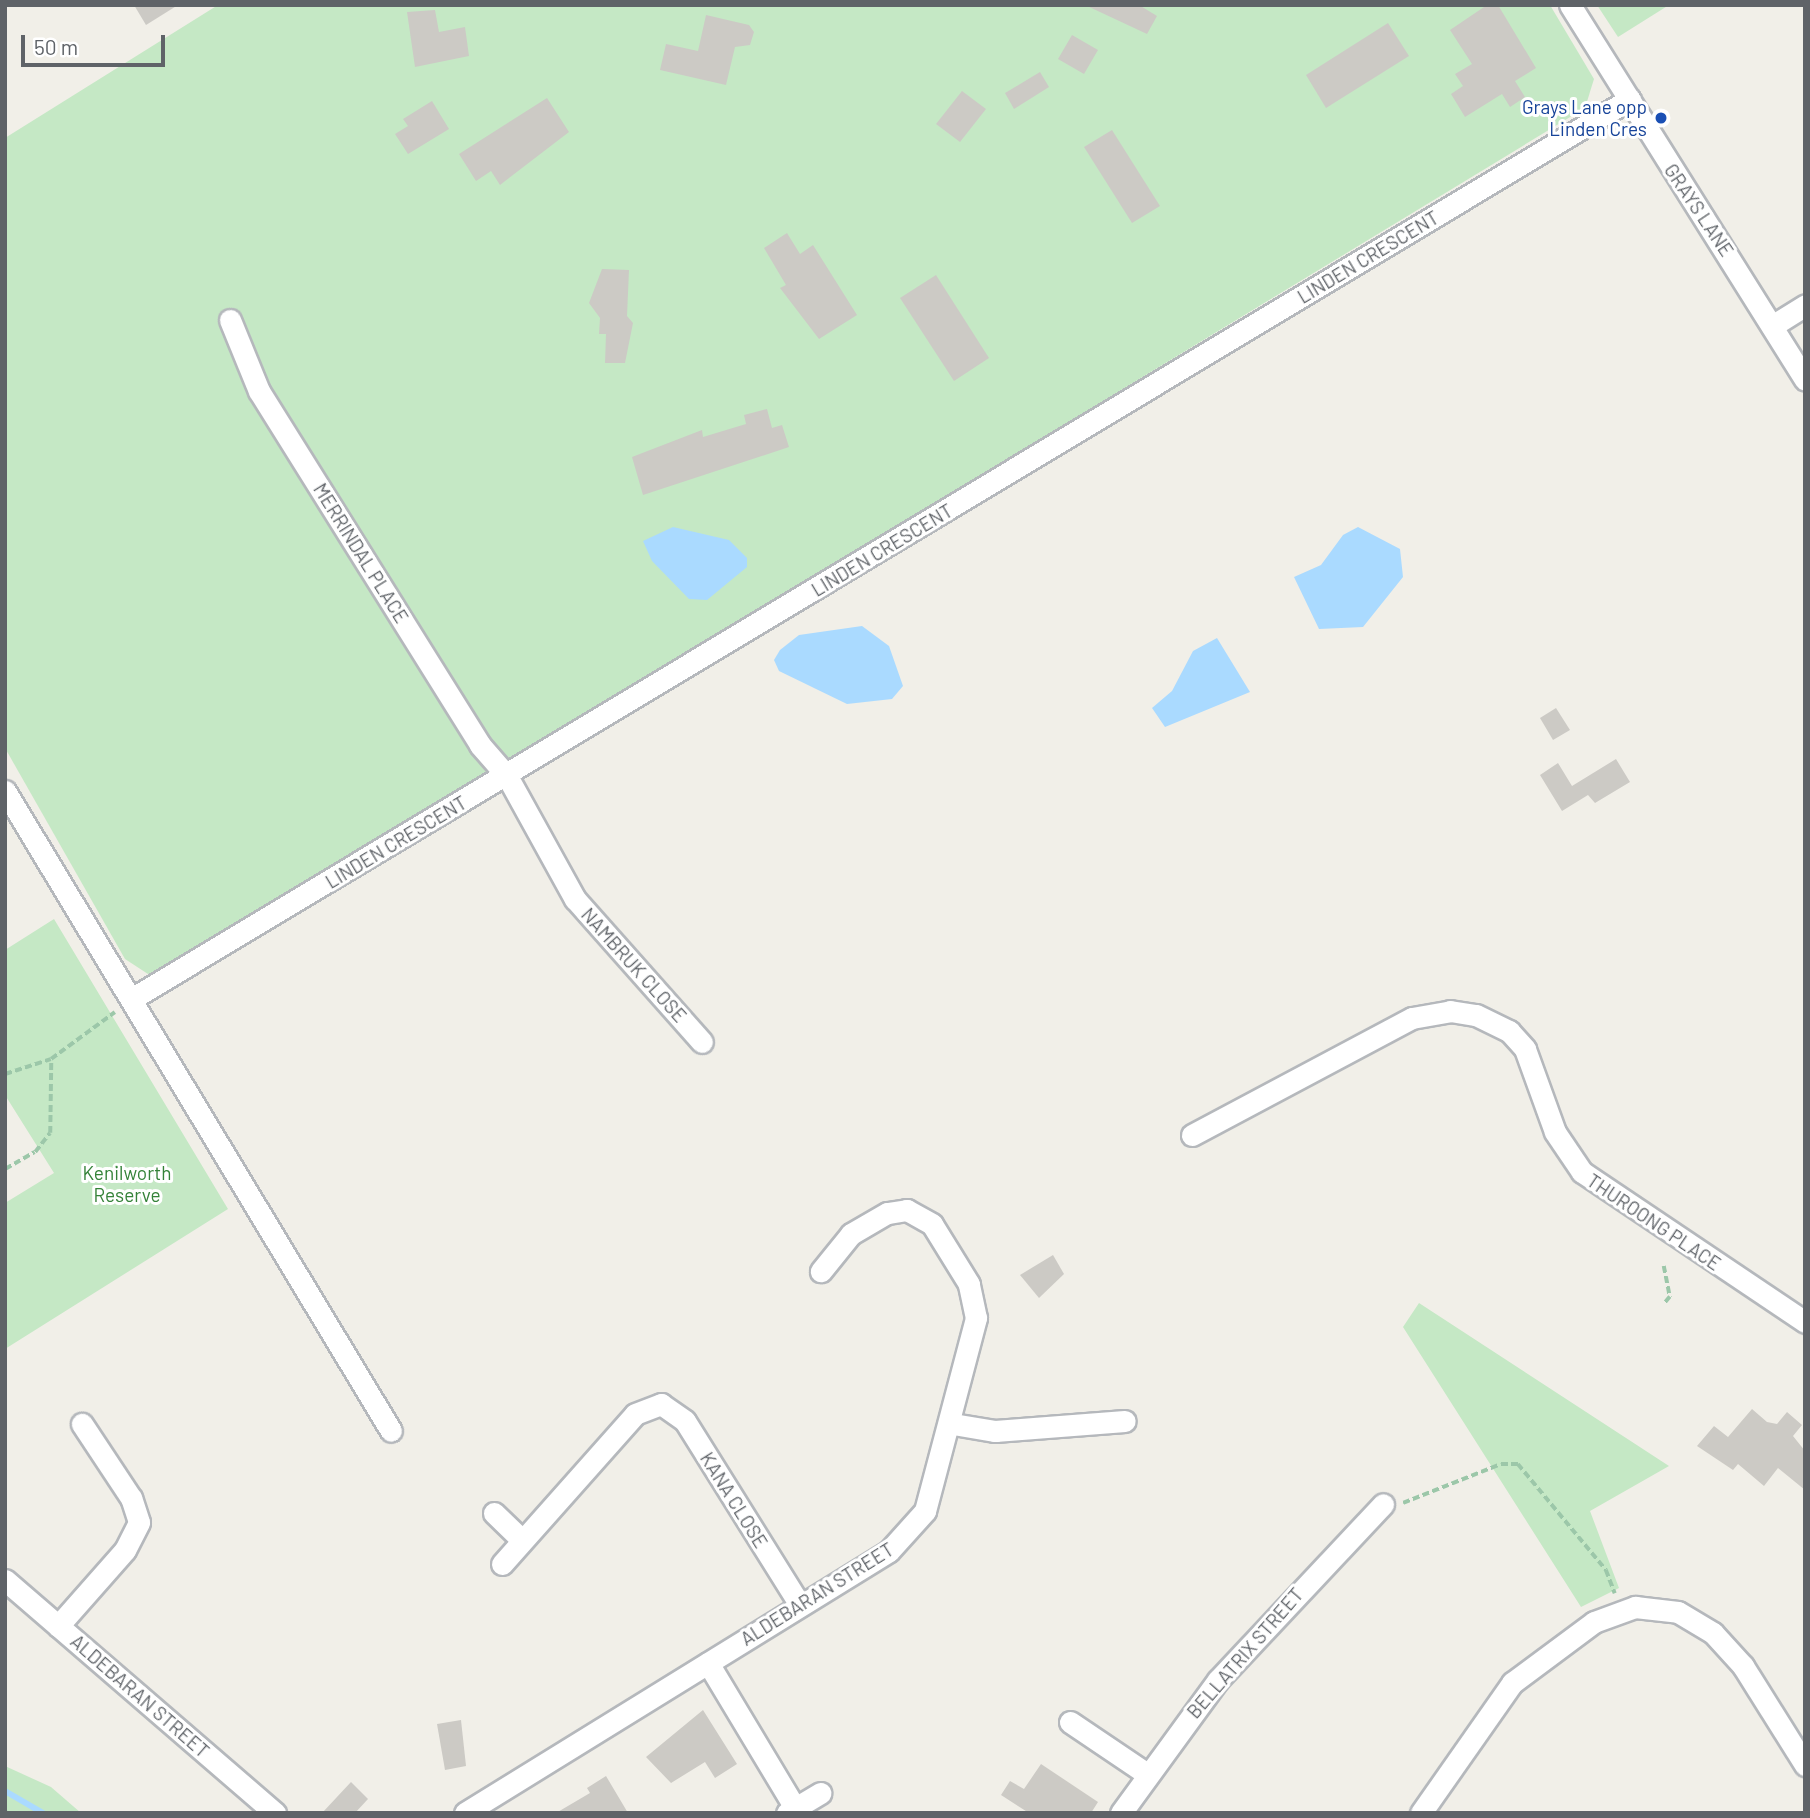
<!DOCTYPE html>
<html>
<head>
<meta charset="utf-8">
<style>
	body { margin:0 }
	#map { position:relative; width:1810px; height:1818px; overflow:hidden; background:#f1efe8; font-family:Barlow,sans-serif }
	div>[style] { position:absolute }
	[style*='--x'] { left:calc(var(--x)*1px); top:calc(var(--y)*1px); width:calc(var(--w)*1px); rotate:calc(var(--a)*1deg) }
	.green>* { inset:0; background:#c5e8c5 }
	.water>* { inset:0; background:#aadaff }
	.stream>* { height:6px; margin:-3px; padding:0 3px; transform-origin:3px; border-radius:3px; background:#aadaff }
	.building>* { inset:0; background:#cccac5 }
	.path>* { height:3.5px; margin-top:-1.75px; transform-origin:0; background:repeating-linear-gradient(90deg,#9cc7a9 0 7px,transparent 0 10.5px) }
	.roads { filter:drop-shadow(2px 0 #b5b8bc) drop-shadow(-2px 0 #b5b8bc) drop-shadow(0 2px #b5b8bc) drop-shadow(0 -2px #b5b8bc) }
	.minor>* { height:21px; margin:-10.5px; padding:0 10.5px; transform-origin:10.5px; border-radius:10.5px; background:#fff }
	.dots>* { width:19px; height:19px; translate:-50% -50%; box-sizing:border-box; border:4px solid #fff; border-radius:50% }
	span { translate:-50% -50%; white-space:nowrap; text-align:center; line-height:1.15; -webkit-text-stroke:6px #fff; paint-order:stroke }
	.transit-label { font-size:19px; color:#164399 }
	.right { translate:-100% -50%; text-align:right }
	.street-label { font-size:19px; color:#5f6368 }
	.park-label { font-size:19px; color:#348238 }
	.frame { position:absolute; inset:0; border:7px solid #5f6368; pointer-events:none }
	.scale { position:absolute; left:21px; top:35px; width:144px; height:32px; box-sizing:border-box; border:4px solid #5f6368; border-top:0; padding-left:9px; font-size:21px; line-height:24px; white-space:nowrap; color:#5f6368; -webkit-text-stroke:5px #fff; paint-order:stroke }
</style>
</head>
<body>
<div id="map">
	<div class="green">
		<div style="clip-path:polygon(218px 5px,1550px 5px,1594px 79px,1585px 108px,169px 969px,148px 974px,125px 959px,5px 748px,5px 138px)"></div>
		<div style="clip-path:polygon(1597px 5px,1669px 5px,1618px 37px)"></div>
		<div style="clip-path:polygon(54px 919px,228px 1209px,5px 1349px,5px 1203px,54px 1173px,5px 1095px,5px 950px)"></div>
		<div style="clip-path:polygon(1419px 1303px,1669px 1466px,1590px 1511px,1619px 1588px,1581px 1607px,1403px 1327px)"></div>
		<div style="clip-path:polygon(5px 1766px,51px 1787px,81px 1813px,5px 1813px)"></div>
	</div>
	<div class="water">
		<div style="clip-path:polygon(673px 527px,729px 540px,747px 558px,747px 567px,707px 600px,689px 599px,652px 561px,643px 541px)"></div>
		<div style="clip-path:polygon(1358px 527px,1400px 549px,1403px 577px,1363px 627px,1319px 629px,1294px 577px,1321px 565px,1343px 535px)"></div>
		<div style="clip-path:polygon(862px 626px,889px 646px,903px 686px,892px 699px,847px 704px,779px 671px,774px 660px,780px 650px,799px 635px)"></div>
		<div style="clip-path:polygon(1217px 638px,1250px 692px,1165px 727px,1152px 708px,1172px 691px,1193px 651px)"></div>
	</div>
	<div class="stream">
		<div style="--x:5;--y:1791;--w:44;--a:30.1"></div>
	</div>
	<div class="building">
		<div style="clip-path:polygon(134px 5px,178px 5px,146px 25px)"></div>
		<div style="clip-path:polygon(1085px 5px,1139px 5px,1157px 16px,1147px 34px)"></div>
		<div style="clip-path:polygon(1487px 5px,1498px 5px,1536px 68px,1515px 81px,1525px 97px,1510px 107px,1502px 94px,1465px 117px,1451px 94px,1463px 86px,1455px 74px,1472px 64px,1450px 30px)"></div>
		<div style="clip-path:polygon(435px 10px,439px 32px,465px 27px,469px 56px,415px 67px,407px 12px)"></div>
		<div style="clip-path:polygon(706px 15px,749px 25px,754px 32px,750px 45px,735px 47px,726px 85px,660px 70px,666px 44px,698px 51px)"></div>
		<div style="clip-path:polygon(1388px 23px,1409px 56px,1326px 108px,1306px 75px)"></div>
		<div style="clip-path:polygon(1072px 35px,1098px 50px,1084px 74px,1058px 59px)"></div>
		<div style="clip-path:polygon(1040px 72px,1049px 87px,1014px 109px,1005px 93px)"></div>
		<div style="clip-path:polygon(962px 91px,986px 109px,960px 142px,936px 124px)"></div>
		<div style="clip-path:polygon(547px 98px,569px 132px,500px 185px,491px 171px,476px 181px,459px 154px)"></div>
		<div style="clip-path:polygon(432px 101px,449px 129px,408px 154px,395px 134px,408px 126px,403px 119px)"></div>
		<div style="clip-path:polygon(1112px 130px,1160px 206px,1132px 223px,1084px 147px)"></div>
		<div style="clip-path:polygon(787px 233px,800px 254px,813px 245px,857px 315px,819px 339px,780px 288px,786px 285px,764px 248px)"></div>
		<div style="clip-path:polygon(602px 269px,629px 270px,627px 316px,633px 323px,625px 363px,605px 363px,606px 334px,599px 334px,600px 318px,589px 303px)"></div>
		<div style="clip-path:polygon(936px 275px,989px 358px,954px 381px,900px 298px)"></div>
		<div style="clip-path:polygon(767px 409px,772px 428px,782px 425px,789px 447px,643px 495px,632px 457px,702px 430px,703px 437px,746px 424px,744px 415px)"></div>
		<div style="clip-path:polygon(1556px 708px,1570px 730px,1553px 740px,1540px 718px)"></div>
		<div style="clip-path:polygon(1616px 759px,1630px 782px,1595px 803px,1588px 795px,1562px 811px,1540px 775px,1558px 763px,1572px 786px)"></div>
		<div style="clip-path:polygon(1053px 1255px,1064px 1274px,1039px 1298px,1020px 1275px)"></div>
		<div style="clip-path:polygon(1752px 1409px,1767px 1422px,1777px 1424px,1787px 1412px,1802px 1425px,1793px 1436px,1805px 1451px,1805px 1490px,1778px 1468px,1764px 1486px,1738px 1464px,1733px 1470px,1697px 1446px,1714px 1426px,1728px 1437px)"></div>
		<div style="clip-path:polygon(703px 1710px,737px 1764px,715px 1778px,705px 1762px,671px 1783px,646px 1757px)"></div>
		<div style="clip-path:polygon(461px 1720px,466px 1766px,445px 1770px,437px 1724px)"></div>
		<div style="clip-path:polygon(1041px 1764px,1098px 1802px,1091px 1813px,1029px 1813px,1001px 1795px,1010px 1781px,1024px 1789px)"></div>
		<div style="clip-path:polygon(606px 1776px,628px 1813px,556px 1813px,590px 1793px,587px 1788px)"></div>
		<div style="clip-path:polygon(351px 1782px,368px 1799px,355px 1813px,322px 1813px)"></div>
	</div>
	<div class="path">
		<div style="--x:5;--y:1074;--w:48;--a:-18.1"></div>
		<div style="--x:5;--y:1169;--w:34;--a:-30"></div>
		<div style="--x:35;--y:1152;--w:24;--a:-52"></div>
		<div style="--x:50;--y:1133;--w:74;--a:-89.2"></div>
		<div style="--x:51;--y:1059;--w:79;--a:-36.3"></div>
		<div style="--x:1664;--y:1266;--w:32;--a:79"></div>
		<div style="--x:1670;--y:1297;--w:8;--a:130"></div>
		<div style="--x:1403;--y:1503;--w:105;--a:-21.7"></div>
		<div style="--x:1501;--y:1464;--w:17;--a:0"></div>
		<div style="--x:1518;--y:1464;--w:138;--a:50.3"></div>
		<div style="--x:1606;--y:1570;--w:25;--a:69"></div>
		<div style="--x:5;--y:1811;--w:3;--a:45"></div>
	</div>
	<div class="roads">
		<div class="minor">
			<div style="--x:1570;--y:5;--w:442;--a:57.9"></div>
			<div style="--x:230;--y:320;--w:77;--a:67.8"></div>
			<div style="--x:259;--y:391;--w:417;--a:58"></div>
			<div style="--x:480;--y:745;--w:41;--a:48.9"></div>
			<div style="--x:507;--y:776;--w:141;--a:61.1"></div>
			<div style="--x:575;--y:899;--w:191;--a:48.4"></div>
			<div style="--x:1772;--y:326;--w:39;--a:-32"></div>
			<div style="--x:5;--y:791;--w:747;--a:58.9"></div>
			<div style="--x:133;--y:998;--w:1746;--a:-30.99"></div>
			<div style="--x:1192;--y:1135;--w:249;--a:-28"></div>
			<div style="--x:1412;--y:1018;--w:39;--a:-10"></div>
			<div style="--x:1450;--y:1011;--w:26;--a:9"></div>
			<div style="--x:1476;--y:1015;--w:37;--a:26"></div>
			<div style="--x:1509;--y:1031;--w:24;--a:48"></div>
			<div style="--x:1525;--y:1049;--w:88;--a:70.1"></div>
			<div style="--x:1555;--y:1132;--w:48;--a:56"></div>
			<div style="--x:1582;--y:1172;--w:269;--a:33.9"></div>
			<div style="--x:953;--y:1424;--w:43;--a:9.5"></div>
			<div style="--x:995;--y:1431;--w:130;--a:-4.4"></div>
			<div style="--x:494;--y:1513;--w:39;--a:44"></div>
			<div style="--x:502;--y:1564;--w:200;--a:-48.4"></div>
			<div style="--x:635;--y:1414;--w:28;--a:-21"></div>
			<div style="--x:661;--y:1404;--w:29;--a:35"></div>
			<div style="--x:685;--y:1421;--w:217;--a:58"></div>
			<div style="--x:5;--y:1580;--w:357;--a:40.8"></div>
			<div style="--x:58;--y:1626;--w:101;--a:-48.6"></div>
			<div style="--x:125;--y:1550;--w:31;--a:-63"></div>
			<div style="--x:139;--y:1522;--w:25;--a:-108"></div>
			<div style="--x:131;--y:1498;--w:89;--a:-123.5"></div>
			<div style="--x:708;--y:1663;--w:169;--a:59"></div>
			<div style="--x:1070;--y:1722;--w:93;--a:34"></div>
			<div style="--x:465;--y:1813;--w:498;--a:-31.7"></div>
			<div style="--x:889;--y:1551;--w:54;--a:-48"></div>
			<div style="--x:925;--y:1511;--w:200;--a:-75.2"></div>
			<div style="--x:976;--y:1318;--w:35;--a:-102"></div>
			<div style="--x:969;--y:1284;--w:70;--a:-121.7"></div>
			<div style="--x:932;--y:1224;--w:29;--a:-151"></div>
			<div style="--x:907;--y:1210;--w:20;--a:171"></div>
			<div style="--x:887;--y:1213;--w:42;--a:149.7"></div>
			<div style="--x:851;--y:1234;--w:48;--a:129"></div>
			<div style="--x:787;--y:1813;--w:39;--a:-31"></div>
			<div style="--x:1121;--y:1813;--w:165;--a:-53.9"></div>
			<div style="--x:1218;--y:1680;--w:241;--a:-46.8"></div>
			<div style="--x:1421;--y:1813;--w:159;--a:-55"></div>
			<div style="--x:1512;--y:1683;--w:102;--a:-36.6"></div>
			<div style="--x:1594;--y:1622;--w:44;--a:-20.1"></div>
			<div style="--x:1635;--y:1607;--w:43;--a:6.6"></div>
			<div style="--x:1678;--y:1612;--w:41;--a:31"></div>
			<div style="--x:1713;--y:1633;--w:45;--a:47.7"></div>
			<div style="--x:1743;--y:1666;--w:117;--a:57.9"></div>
		</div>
	</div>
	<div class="dots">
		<div style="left:1661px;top:118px;background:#1a4fb4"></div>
	</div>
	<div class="transit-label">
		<span class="right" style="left:1647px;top:118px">Grays Lane opp<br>Linden Cres</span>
	</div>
	<div class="street-label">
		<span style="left:1699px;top:210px;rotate:56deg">GRAYS LANE</span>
		<span style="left:1368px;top:257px;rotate:-31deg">LINDEN CRESCENT</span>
		<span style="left:882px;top:550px;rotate:-31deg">LINDEN CRESCENT</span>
		<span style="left:361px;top:553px;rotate:58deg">MERRINDAL PLACE</span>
		<span style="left:396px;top:842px;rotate:-31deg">LINDEN CRESCENT</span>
		<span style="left:634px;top:965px;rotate:48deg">NAMBRUK CLOSE</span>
		<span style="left:1654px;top:1222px;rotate:34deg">THUROONG PLACE</span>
		<span style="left:734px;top:1500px;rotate:58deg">KANA CLOSE</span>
		<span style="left:817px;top:1594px;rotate:-32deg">ALDEBARAN STREET</span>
		<span style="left:1245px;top:1653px;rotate:-49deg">BELLATRIX STREET</span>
		<span style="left:140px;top:1696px;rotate:41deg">ALDEBARAN STREET</span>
	</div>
	<div class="park-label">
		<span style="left:127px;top:1184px">Kenilworth<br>Reserve</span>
	</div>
	<div class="frame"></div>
	<div class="scale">50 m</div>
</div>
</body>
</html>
